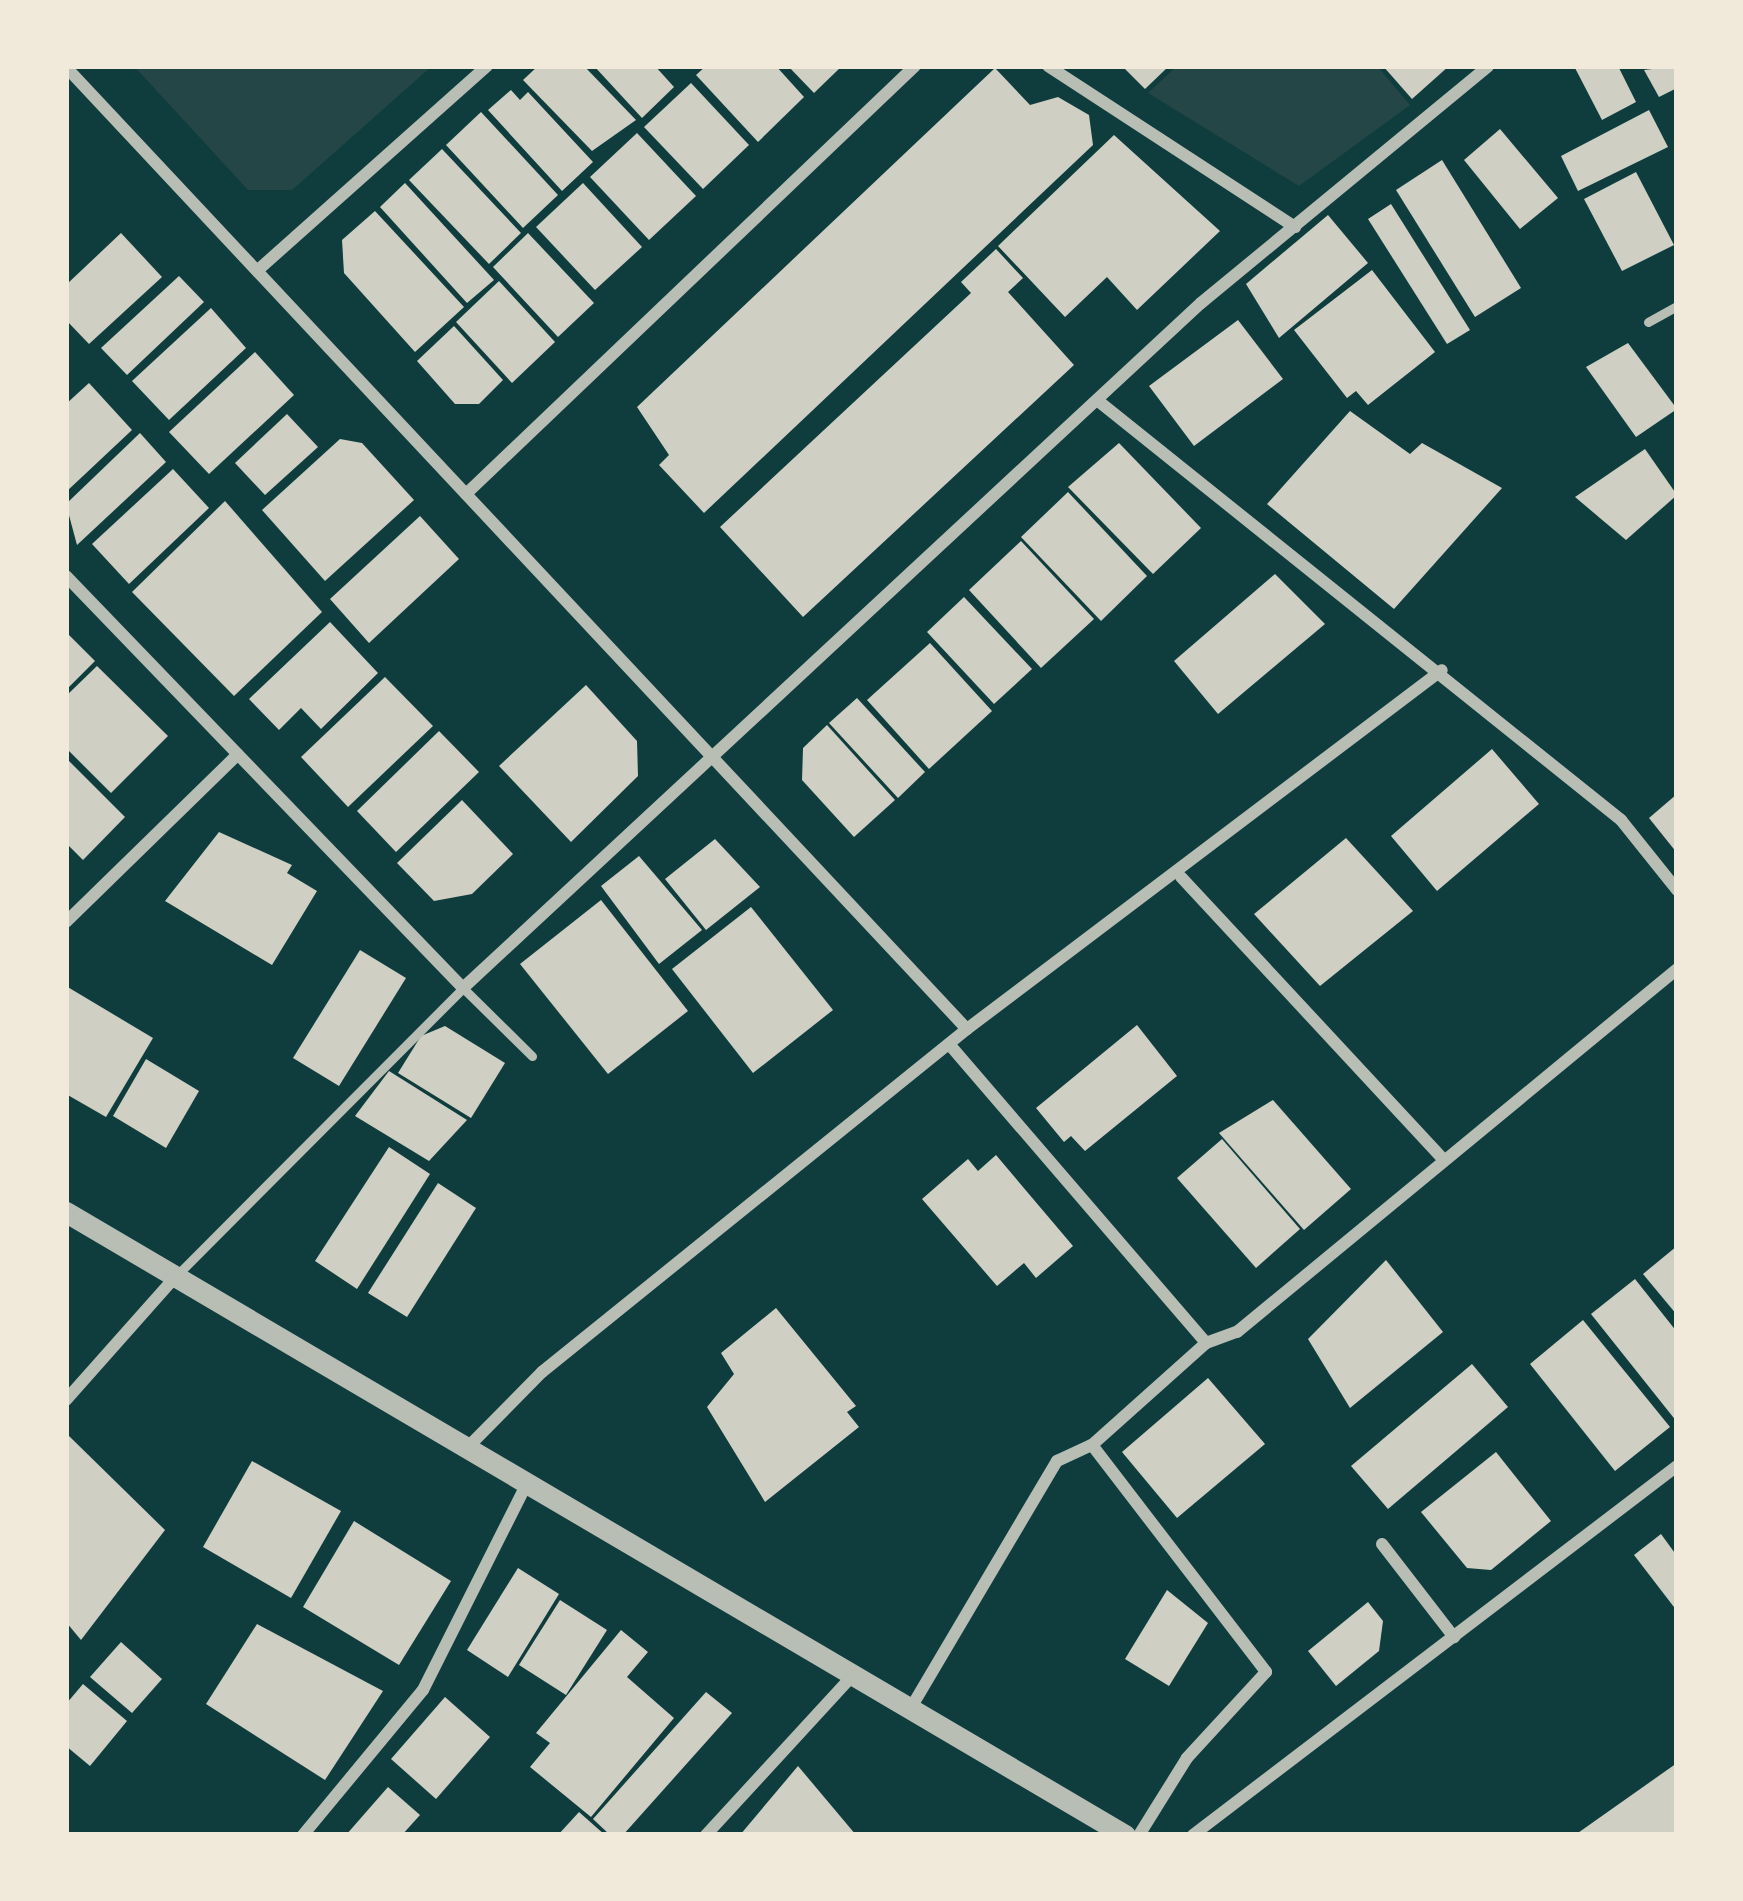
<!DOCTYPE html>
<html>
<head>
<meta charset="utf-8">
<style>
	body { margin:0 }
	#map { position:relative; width:1743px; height:1901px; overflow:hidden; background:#0f3d3e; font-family:Jost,sans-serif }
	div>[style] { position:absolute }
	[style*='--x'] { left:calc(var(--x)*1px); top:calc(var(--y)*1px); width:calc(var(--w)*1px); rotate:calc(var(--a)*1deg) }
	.green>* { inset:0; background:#244646 }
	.building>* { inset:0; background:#cfcfc3 }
	.service>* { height:9px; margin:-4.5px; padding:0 4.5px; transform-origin:4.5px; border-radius:4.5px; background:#b8beb3 }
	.minor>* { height:12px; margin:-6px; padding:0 6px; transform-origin:6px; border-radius:6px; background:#b8beb3 }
	.tertiary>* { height:21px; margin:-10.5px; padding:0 10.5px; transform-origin:10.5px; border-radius:10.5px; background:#b8beb3 }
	span { translate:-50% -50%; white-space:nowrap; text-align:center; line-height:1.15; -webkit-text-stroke:12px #f1e9da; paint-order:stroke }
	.frame { position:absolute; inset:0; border:69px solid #f1e9da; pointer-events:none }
</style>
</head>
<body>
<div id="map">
	<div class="green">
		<div style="clip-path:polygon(134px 66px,432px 66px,292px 190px,248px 190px)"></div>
		<div style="clip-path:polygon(1177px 66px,1377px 66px,1410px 105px,1299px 186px,1148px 93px)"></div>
	</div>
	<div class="building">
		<div style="clip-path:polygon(538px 66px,584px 66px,636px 120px,592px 151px,523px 80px)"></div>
		<div style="clip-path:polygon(594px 66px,655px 66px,674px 87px,642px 118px)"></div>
		<div style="clip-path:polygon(706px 66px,776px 66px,804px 97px,758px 142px,696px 75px)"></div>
		<div style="clip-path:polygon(788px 66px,842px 66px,814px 93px)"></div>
		<div style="clip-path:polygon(1122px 66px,1169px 66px,1145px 89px)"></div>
		<div style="clip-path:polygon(1383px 66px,1449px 66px,1412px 99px)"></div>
		<div style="clip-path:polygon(1574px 66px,1618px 66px,1636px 102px,1602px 120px)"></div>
		<div style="clip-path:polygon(1677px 66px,1677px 88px,1659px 97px,1644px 70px)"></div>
		<div style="clip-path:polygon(995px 68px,1030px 105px,1058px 97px,1089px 115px,1093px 145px,704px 513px,659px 465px,669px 455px,637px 407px)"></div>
		<div style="clip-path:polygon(691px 83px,749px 145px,703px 189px,644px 127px)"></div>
		<div style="clip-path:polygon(511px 90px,520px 100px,528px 92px,593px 162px,562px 191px,488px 110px)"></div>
		<div style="clip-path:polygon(1649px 110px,1668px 147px,1578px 191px,1561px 156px)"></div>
		<div style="clip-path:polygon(481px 112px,558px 195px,523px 228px,446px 145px)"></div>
		<div style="clip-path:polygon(1500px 129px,1558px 198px,1520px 229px,1464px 160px)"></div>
		<div style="clip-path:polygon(637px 133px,696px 196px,649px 240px,590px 177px)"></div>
		<div style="clip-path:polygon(1114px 135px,1220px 231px,1137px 310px,1107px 277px,1065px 317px,998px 246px)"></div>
		<div style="clip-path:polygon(442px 149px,521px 233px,489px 264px,409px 180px)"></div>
		<div style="clip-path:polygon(1442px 160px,1521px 288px,1475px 317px,1396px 190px)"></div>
		<div style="clip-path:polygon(1636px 172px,1674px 245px,1622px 271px,1584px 199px)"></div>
		<div style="clip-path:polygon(405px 183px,494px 280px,467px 303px,380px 207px)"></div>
		<div style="clip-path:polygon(583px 183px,642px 247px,595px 290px,536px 227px)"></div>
		<div style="clip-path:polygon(1391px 204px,1470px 330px,1447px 344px,1368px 219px)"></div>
		<div style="clip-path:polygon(375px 211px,464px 307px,415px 352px,344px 273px,342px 240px)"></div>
		<div style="clip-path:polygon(1328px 215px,1368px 263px,1279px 338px,1246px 284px)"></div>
		<div style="clip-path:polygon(121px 233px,162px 277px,89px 344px,66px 320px,66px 285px)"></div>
		<div style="clip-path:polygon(528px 233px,594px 303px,558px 337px,493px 267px)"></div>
		<div style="clip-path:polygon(996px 249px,1023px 278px,1008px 292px,1074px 365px,803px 617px,720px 527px,971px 293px,961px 282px)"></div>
		<div style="clip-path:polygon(1372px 270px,1435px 352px,1368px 405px,1356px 391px,1347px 398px,1294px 330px)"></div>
		<div style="clip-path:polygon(179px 276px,204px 302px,127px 375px,101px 348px)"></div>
		<div style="clip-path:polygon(499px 281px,555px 342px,512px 383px,456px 322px)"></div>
		<div style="clip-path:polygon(211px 308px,246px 348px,169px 420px,132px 381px)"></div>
		<div style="clip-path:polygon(1238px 320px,1283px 379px,1194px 446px,1149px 386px)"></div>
		<div style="clip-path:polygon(454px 326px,503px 380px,479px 404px,455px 404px,417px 361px)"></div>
		<div style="clip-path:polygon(1628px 343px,1677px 409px,1636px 437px,1586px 367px)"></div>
		<div style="clip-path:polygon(255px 352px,294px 395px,209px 474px,169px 432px)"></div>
		<div style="clip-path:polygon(89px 383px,132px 430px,66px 492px,66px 404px)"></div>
		<div style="clip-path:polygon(1350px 411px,1410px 454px,1422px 443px,1502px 488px,1394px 609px,1267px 504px)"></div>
		<div style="clip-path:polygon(287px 414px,318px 447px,265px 495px,235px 463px)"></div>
		<div style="clip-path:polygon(140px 433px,166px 462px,77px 545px,66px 504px)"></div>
		<div style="clip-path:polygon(340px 439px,362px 443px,414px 500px,325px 581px,262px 510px)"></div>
		<div style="clip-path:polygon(1119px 443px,1201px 528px,1153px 574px,1068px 487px)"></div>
		<div style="clip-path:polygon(1645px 449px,1677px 495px,1626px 540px,1575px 497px)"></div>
		<div style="clip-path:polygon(173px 469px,209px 508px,129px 584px,92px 544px)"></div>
		<div style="clip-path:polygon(1068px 492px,1147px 576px,1101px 621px,1021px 537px)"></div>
		<div style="clip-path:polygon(225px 501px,322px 612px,234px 696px,132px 592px)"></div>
		<div style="clip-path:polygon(420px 516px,459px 559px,369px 643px,330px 599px)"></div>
		<div style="clip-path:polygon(1021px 541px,1094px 619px,1041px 668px,969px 590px)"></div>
		<div style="clip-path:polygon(1275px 574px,1325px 624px,1218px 714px,1174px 661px)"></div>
		<div style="clip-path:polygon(964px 597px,1032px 669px,994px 704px,927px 632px)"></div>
		<div style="clip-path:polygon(330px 622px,378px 673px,321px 729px,301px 708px,279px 730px,249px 699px)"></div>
		<div style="clip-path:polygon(66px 632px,95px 661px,66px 690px)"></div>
		<div style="clip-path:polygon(930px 643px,992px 711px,929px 769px,867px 700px)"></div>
		<div style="clip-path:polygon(97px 666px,168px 736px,111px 793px,66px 748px,66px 696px)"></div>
		<div style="clip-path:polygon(385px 677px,433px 726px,348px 807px,301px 757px)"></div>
		<div style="clip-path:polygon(586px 685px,637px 741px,638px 776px,571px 842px,499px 766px)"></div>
		<div style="clip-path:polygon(857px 698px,925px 772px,898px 798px,829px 723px)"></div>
		<div style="clip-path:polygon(827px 725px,895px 800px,854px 837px,802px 780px,803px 748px)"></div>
		<div style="clip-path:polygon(439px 731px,479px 772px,396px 852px,357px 811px)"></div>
		<div style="clip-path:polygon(1492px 749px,1539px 804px,1437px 891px,1391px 836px)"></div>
		<div style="clip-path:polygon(66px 758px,125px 817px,83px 860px,66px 843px)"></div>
		<div style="clip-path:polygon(1677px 794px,1677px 853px,1649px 818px)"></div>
		<div style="clip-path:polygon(462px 800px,513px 854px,472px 894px,434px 901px,397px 863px)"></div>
		<div style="clip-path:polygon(219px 832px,292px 865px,287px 873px,317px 891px,272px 965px,165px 901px)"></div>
		<div style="clip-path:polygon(1346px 838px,1413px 911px,1320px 986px,1254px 914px)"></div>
		<div style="clip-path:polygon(715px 839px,760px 887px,706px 930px,665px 879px)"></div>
		<div style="clip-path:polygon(639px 856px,702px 930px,659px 964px,601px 886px)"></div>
		<div style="clip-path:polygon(601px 900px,688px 1011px,608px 1074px,520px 964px)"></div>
		<div style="clip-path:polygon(751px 907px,833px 1010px,753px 1073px,672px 969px)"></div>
		<div style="clip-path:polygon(360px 950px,406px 978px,339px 1086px,293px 1058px)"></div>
		<div style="clip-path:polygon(66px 986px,153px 1038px,106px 1117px,66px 1094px)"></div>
		<div style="clip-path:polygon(1137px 1025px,1177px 1076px,1085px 1151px,1071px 1136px,1064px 1142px,1036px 1108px)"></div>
		<div style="clip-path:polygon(445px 1026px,505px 1063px,471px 1118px,398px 1073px,421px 1036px)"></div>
		<div style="clip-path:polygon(146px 1059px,199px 1091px,166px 1148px,113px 1116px)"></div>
		<div style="clip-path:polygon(389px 1071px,467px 1120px,429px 1161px,355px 1116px)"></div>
		<div style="clip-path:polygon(1273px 1100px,1351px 1189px,1304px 1230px,1219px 1133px)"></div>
		<div style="clip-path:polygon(1222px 1139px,1300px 1229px,1256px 1268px,1177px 1178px)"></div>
		<div style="clip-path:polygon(389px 1147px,430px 1174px,357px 1289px,315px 1261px)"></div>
		<div style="clip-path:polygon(996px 1155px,1073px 1246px,1036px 1278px,1024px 1263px,997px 1286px,922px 1199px,968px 1159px,978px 1171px)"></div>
		<div style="clip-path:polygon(438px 1183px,476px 1208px,407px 1317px,368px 1293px)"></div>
		<div style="clip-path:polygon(1677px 1246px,1677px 1315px,1643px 1274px)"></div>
		<div style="clip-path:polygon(1386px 1260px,1443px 1332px,1350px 1408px,1308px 1339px)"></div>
		<div style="clip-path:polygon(1635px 1279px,1677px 1332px,1677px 1422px,1591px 1314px)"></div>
		<div style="clip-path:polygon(776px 1308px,856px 1406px,847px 1412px,859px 1427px,765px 1502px,707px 1407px,734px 1374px,721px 1353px)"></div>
		<div style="clip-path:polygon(1583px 1320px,1670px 1427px,1615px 1471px,1530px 1364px)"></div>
		<div style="clip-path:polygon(1472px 1364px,1508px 1407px,1388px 1509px,1351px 1466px)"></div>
		<div style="clip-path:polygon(1208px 1378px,1265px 1444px,1177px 1518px,1122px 1452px)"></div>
		<div style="clip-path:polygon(68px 1435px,165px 1530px,81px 1640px,66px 1622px)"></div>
		<div style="clip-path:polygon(1496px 1452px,1551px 1521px,1491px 1570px,1467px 1568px,1421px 1512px)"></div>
		<div style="clip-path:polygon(252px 1461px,341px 1511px,291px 1598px,203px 1547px)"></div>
		<div style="clip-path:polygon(354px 1521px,451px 1581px,399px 1665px,303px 1607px)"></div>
		<div style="clip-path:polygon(1661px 1534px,1677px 1556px,1677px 1611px,1634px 1555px)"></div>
		<div style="clip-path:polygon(518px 1568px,559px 1594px,508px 1677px,467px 1650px)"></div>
		<div style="clip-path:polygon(1167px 1590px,1208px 1623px,1169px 1686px,1125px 1659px)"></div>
		<div style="clip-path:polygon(560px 1600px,607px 1630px,566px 1695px,519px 1665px)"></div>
		<div style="clip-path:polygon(1368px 1602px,1383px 1621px,1379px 1651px,1336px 1686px,1308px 1651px)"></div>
		<div style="clip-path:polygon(257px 1624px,383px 1691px,325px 1780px,206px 1704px)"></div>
		<div style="clip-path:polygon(621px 1630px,648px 1652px,627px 1677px,674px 1718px,591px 1817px,530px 1767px,550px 1743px,536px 1733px)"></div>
		<div style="clip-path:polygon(121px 1642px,162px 1679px,132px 1713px,90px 1677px)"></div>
		<div style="clip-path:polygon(83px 1684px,127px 1721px,90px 1766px,66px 1746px,66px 1704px)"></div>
		<div style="clip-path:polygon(706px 1692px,732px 1713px,623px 1835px,610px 1835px,593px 1819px)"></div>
		<div style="clip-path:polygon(445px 1697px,490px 1737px,436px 1799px,391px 1759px)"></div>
		<div style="clip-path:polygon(1677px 1763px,1677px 1835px,1575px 1835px)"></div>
		<div style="clip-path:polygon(798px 1766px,856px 1835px,740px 1835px)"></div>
		<div style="clip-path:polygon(388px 1787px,420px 1815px,402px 1835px,346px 1835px)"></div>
		<div style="clip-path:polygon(579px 1812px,605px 1835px,558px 1835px)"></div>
	</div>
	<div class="service">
		<div style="--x:1648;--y:322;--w:33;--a:-29"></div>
		<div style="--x:176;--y:1276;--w:407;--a:-45.1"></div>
		<div style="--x:463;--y:988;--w:97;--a:44.6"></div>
	</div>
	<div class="minor">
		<div style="--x:1048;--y:66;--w:295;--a:33.1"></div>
		<div style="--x:66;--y:67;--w:1318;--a:46.88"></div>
		<div style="--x:258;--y:270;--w:307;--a:-41.7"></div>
		<div style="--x:1097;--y:400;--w:672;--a:38.71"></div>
		<div style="--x:1621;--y:820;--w:90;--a:51.3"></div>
		<div style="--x:466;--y:494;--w:620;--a:-43.63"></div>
		<div style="--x:66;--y:576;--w:572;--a:46.06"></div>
		<div style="--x:463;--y:988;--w:1007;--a:-42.87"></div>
		<div style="--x:1201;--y:303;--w:372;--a:-39.5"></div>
		<div style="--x:1181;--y:877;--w:384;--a:47.1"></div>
		<div style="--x:66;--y:922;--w:240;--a:-44.3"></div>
		<div style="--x:949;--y:1044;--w:394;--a:49.3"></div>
		<div style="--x:66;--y:1400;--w:166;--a:-48.4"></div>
		<div style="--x:470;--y:1445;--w:103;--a:-45.4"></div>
		<div style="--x:542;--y:1372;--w:546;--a:-38.91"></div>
		<div style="--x:967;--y:1029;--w:595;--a:-37.08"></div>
		<div style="--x:1092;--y:1445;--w:286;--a:52.5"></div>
		<div style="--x:1266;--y:1672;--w:117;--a:132.6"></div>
		<div style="--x:1187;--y:1758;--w:91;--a:121.9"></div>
		<div style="--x:1382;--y:1544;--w:118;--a:52.3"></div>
		<div style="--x:912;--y:1706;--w:285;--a:-59.4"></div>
		<div style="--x:1057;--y:1461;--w:38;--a:-25"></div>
		<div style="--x:1092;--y:1445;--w:153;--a:-41.8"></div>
		<div style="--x:1206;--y:1343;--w:33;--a:-20"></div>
		<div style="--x:1237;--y:1332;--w:570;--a:-39.52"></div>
		<div style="--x:303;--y:1835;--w:188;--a:-50.4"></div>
		<div style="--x:423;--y:1690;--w:234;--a:-63.3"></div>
		<div style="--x:706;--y:1835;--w:219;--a:-47.4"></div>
		<div style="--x:1193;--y:1835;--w:609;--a:-37.32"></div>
	</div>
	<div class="tertiary">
		<div style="--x:66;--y:1212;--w:1229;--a:30.47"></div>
	</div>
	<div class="frame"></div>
</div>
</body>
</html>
